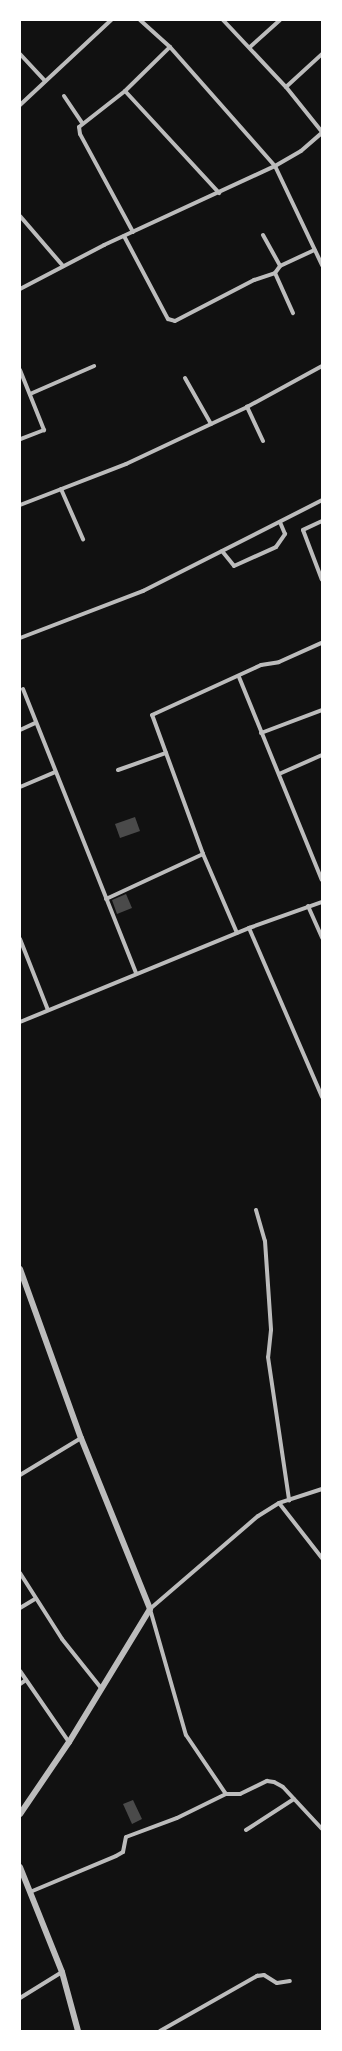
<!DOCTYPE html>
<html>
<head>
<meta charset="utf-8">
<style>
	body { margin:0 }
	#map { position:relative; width:342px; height:2051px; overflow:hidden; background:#111; font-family:Arial,sans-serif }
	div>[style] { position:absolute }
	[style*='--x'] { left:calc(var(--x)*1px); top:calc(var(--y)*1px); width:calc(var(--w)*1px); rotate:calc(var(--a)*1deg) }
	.building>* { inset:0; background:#4a4a4a }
	.minor>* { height:4px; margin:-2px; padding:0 2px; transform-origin:2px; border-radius:2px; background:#bcbcbc }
	.tertiary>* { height:6px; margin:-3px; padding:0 3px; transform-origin:3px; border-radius:3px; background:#bcbcbc }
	span { translate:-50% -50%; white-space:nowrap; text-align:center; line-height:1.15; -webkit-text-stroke:3px #fff; paint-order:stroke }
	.frame { position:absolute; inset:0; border:21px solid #fff; pointer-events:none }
</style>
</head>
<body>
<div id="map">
	<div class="building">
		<div style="clip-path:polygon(135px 817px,140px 831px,120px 838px,115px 824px)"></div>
		<div style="clip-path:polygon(126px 894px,132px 908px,117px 914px,112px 900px)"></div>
		<div style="clip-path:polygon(133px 1800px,142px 1819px,132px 1824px,123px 1804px)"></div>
	</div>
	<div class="minor">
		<div style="--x:140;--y:20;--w:40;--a:42"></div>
		<div style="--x:170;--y:47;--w:159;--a:48.6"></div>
		<div style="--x:275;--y:166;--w:110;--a:64.6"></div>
		<div style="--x:223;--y:20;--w:92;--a:46.8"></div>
		<div style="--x:286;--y:87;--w:58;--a:51.3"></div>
		<div style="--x:250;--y:47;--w:40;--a:-42"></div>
		<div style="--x:20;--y:54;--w:37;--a:47"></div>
		<div style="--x:286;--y:87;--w:49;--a:-42.5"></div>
		<div style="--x:125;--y:91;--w:139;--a:47.3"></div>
		<div style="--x:64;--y:96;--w:32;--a:56"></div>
		<div style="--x:20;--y:105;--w:125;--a:-43"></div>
		<div style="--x:20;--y:216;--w:66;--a:49.3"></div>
		<div style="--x:133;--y:232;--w:111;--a:-118.4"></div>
		<div style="--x:80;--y:134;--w:7;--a:-98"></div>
		<div style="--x:79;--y:127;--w:58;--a:-38"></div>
		<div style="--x:125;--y:91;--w:63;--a:-44.4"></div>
		<div style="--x:263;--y:235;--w:35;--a:61"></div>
		<div style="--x:124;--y:236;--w:94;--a:62.1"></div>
		<div style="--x:168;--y:319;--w:7;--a:16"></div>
		<div style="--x:175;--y:321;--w:89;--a:-27.4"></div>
		<div style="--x:254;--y:280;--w:22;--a:-18"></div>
		<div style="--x:275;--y:273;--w:9;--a:-54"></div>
		<div style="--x:280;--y:266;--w:38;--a:-25"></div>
		<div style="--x:275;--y:273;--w:44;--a:65.8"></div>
		<div style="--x:20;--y:289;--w:95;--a:-27.6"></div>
		<div style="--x:104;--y:245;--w:188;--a:-24.8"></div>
		<div style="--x:275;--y:166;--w:30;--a:-30"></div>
		<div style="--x:301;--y:151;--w:28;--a:-41"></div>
		<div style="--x:20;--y:370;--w:65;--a:68.2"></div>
		<div style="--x:44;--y:430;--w:26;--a:159"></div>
		<div style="--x:185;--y:378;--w:53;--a:60.5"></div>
		<div style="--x:30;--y:394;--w:70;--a:-23.6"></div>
		<div style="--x:263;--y:441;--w:38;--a:-115"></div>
		<div style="--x:247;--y:407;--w:85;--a:-28.7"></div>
		<div style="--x:61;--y:489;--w:55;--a:66.3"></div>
		<div style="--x:20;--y:505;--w:114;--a:-21.1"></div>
		<div style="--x:126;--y:464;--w:134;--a:-25.2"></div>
		<div style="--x:322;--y:521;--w:21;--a:155"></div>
		<div style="--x:303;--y:530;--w:53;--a:69.2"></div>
		<div style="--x:222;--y:551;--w:19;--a:51"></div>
		<div style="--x:234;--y:566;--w:46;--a:-24.3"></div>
		<div style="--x:276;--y:547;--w:16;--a:-55"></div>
		<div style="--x:285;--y:534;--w:13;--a:-113"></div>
		<div style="--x:20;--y:638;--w:132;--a:-20.9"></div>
		<div style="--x:143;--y:591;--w:201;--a:-26.9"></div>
		<div style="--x:239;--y:677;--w:219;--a:67.8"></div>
		<div style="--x:23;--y:689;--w:306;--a:68.3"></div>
		<div style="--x:20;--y:730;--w:17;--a:-25"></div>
		<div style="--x:261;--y:733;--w:65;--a:-20.7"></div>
		<div style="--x:118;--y:770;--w:51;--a:-19.5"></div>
		<div style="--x:279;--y:774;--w:47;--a:-23.8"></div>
		<div style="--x:20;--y:787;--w:38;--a:-23"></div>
		<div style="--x:106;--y:899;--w:107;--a:-24.9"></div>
		<div style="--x:308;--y:906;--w:35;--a:66"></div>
		<div style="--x:249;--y:928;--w:184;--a:66.6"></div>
		<div style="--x:237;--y:933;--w:86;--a:-113.3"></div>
		<div style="--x:203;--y:854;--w:148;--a:-110.1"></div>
		<div style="--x:152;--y:715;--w:120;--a:-24.6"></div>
		<div style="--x:261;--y:665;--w:18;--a:-9"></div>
		<div style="--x:279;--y:662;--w:46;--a:-24.3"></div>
		<div style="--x:20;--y:939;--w:76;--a:68.5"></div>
		<div style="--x:20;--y:1022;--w:248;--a:-22.3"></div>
		<div style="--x:249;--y:928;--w:77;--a:-19.6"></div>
		<div style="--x:256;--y:1210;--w:32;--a:74"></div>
		<div style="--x:265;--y:1241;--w:89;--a:86.1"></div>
		<div style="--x:271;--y:1330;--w:27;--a:96"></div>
		<div style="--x:268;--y:1357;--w:145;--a:81.6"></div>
		<div style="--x:20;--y:1475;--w:71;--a:-31.2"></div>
		<div style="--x:322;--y:1489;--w:45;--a:162"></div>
		<div style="--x:279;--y:1503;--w:25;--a:148"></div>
		<div style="--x:258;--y:1516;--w:143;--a:139.3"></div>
		<div style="--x:150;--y:1609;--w:131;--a:74.1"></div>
		<div style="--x:186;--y:1735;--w:71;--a:55.9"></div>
		<div style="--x:226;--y:1794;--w:14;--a:0"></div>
		<div style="--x:240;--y:1794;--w:30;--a:-26"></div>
		<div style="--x:267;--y:1781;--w:7;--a:8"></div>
		<div style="--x:274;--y:1782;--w:10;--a:29"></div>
		<div style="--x:283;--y:1787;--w:57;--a:47.1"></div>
		<div style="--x:279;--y:1503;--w:70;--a:52"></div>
		<div style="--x:20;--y:1573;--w:78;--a:57.5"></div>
		<div style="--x:62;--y:1639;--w:63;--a:51.5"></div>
		<div style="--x:20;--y:1608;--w:17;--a:-31"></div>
		<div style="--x:20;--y:1671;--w:86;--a:55.4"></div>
		<div style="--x:20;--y:1684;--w:7;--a:-34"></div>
		<div style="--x:246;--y:1830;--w:57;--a:-32.9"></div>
		<div style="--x:30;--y:1892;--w:93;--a:-22.7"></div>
		<div style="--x:116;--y:1856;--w:8;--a:-30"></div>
		<div style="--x:123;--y:1852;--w:15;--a:-79"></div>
		<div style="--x:126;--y:1837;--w:54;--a:-20.4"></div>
		<div style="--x:177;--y:1818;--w:55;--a:-26.1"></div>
		<div style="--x:20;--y:1998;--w:49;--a:-31.8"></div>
		<div style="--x:160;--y:2031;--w:112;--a:-29.6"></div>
		<div style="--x:257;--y:1976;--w:7;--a:-8"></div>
		<div style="--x:264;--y:1975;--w:15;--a:32"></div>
		<div style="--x:277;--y:1983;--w:13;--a:-9"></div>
	</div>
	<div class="tertiary">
		<div style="--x:20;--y:1269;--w:180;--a:70.2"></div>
		<div style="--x:81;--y:1438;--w:184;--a:68"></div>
		<div style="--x:150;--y:1609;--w:156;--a:121.3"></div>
		<div style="--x:69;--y:1742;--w:87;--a:124.2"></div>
		<div style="--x:20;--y:1867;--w:113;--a:68.2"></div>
		<div style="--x:62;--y:1972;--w:61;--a:74.8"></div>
	</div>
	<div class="frame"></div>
</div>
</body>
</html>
